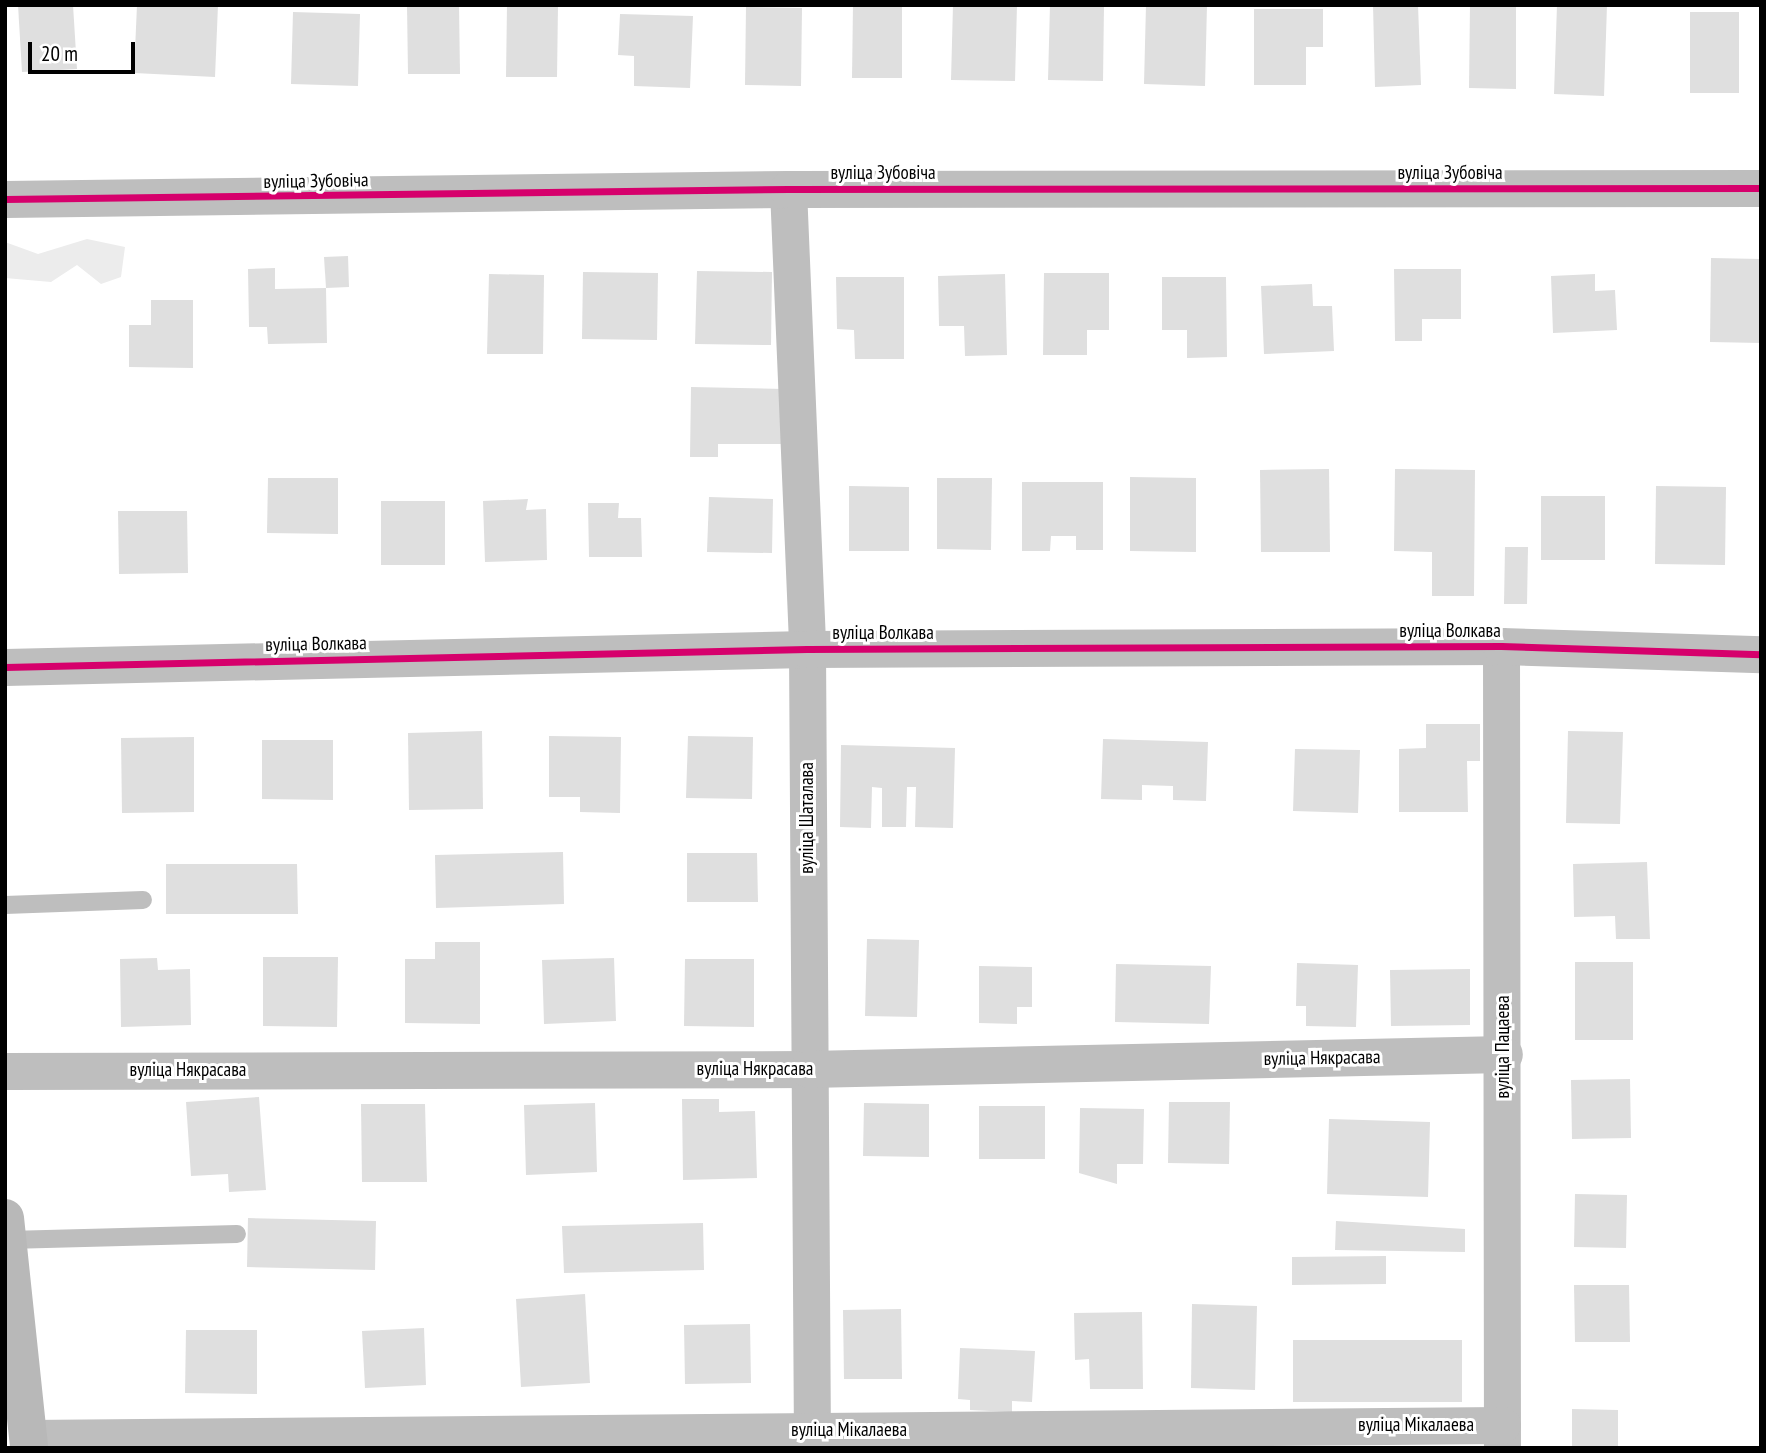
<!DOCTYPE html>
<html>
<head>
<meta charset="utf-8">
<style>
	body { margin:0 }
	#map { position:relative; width:1766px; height:1453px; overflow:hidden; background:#fff; font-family:"PT Sans Narrow",sans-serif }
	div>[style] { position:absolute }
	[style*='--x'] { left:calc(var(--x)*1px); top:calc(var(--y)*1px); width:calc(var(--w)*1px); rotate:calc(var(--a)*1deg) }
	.green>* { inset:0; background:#ececec }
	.building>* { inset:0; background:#dfdfdf }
	.lane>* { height:18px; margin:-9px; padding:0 9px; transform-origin:9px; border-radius:9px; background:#bebebe }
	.street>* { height:37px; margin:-18.5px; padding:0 18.5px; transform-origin:18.5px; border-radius:18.5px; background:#bebebe }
	.secondary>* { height:38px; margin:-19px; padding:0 19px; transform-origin:19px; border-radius:19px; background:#b8b8b8 }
	.cycleway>* { height:7px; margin:-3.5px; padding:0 3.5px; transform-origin:3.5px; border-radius:3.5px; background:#d6006c }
	span { translate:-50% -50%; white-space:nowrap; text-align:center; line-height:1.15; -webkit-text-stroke:6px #fff; paint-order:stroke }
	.street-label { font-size:19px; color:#000 }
	.frame { position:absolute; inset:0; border:7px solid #000; pointer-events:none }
	.scale { position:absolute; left:28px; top:42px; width:107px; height:32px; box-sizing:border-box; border:4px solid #000; border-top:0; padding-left:9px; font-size:21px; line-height:24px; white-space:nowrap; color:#000; -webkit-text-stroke:5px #fff; paint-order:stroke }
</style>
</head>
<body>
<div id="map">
	<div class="green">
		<div style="clip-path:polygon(87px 239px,125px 247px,121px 277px,101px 284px,77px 265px,51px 282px,5px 278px,5px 242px,38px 254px)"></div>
	</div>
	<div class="building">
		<div style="clip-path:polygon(18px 5px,73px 5px,77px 69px,22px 72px)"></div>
		<div style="clip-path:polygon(137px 5px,218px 5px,215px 77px,134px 73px)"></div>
		<div style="clip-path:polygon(407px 5px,459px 5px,460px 74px,408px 74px)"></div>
		<div style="clip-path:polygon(507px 5px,558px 5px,557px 77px,506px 77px)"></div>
		<div style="clip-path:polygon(853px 5px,902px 5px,902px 78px,852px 78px)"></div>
		<div style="clip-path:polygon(953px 5px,1017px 5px,1015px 81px,951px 80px)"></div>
		<div style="clip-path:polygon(1050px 5px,1104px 5px,1103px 81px,1048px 80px)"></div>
		<div style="clip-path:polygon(1146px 5px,1207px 5px,1205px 86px,1144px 84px)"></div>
		<div style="clip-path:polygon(1373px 5px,1418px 5px,1421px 85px,1375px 87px)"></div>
		<div style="clip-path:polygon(1470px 5px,1516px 5px,1516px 89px,1469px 88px)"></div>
		<div style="clip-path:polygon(1557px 5px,1607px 5px,1604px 96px,1554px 94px)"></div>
		<div style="clip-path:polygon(746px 7px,802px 8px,801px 86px,745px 85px)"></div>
		<div style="clip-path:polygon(1254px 9px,1323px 9px,1323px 47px,1306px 47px,1306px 85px,1254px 85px)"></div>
		<div style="clip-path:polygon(293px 12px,360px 14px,358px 86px,291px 84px)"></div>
		<div style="clip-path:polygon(1690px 12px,1739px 12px,1739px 93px,1690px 93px)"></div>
		<div style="clip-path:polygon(620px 14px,693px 16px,690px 88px,634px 86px,634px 56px,618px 55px)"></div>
		<div style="clip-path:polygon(348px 256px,349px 287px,326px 288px,324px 257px)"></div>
		<div style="clip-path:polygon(1711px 258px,1761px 259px,1761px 343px,1710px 342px)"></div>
		<div style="clip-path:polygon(275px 268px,275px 289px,326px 288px,327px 343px,268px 344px,267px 327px,249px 327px,248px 269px)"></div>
		<div style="clip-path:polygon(1394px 269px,1461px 269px,1461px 319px,1422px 319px,1422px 341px,1395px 341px)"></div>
		<div style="clip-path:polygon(697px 271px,772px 272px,771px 345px,695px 344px)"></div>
		<div style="clip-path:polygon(583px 272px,658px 273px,657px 340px,582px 339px)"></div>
		<div style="clip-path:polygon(1044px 273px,1109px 273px,1109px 330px,1087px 330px,1087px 355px,1043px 355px)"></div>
		<div style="clip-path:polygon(489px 274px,544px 275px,543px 354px,487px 354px)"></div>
		<div style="clip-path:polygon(1005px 274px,1007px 355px,965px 356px,964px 326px,939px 326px,938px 276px)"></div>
		<div style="clip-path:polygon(1595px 274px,1595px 291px,1615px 290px,1617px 330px,1553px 333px,1551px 276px)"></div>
		<div style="clip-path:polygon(836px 277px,904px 277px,904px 359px,855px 359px,854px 330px,837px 329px)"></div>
		<div style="clip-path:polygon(1162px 277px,1226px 277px,1227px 357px,1187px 358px,1187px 330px,1162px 330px)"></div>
		<div style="clip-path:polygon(1312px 284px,1313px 306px,1332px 306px,1334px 351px,1264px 354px,1261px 286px)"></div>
		<div style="clip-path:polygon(151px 300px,193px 300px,193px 368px,129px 367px,129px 325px,151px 325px)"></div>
		<div style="clip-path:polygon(691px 387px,784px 389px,784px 444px,718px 444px,718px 457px,690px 457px)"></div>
		<div style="clip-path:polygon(1329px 469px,1330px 552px,1261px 552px,1260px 470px)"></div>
		<div style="clip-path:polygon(1395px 469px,1475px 470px,1474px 596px,1432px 596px,1432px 552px,1394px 551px)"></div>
		<div style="clip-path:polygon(1130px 477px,1196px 478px,1196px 552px,1130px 551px)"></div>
		<div style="clip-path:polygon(268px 478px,338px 478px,338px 534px,267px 533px)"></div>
		<div style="clip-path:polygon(937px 478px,992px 478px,991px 550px,937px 549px)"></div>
		<div style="clip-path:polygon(1022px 482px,1103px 482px,1103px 550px,1076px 550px,1076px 536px,1051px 536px,1050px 551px,1022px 551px)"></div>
		<div style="clip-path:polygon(849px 486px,909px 487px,909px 551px,849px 551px)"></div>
		<div style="clip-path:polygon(1656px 486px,1726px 487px,1725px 565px,1655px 564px)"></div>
		<div style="clip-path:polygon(1541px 496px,1605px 496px,1605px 560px,1541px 560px)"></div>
		<div style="clip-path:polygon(709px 497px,773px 499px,772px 553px,707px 552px)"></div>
		<div style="clip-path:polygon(528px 499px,526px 510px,546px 509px,547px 560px,485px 562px,483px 501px)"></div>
		<div style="clip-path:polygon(381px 501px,445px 501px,445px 565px,381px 565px)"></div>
		<div style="clip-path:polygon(588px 503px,619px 503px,618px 518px,641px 518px,642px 557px,589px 557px)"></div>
		<div style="clip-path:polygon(118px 511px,187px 511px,188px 573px,119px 574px)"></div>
		<div style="clip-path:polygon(1505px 547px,1528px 547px,1527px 604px,1504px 604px)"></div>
		<div style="clip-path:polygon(1426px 724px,1480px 724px,1480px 761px,1467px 761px,1468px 812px,1399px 812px,1399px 749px,1426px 748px)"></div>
		<div style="clip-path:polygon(482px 731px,483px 809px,409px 810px,408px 733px)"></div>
		<div style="clip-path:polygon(1568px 731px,1623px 732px,1620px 824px,1566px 823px)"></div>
		<div style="clip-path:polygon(549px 736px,621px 737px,620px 813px,580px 812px,580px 797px,549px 797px)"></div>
		<div style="clip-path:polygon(688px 736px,753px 737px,752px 799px,686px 798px)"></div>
		<div style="clip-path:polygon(194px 737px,194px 812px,122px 813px,121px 738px)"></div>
		<div style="clip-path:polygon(1103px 739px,1208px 742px,1206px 801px,1173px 800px,1173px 786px,1142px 785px,1142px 800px,1101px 799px)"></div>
		<div style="clip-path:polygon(262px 740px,333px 740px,333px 800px,262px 799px)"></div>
		<div style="clip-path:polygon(841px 745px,955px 748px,953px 828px,915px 827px,916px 787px,907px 787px,906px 827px,882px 827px,882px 788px,872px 787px,871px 828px,840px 827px)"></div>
		<div style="clip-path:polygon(1295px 749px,1360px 750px,1358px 813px,1293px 811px)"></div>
		<div style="clip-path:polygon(563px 852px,564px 904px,436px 908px,435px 855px)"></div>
		<div style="clip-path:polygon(687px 853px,757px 853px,758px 902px,687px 902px)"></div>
		<div style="clip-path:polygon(1647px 862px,1650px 939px,1616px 939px,1615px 916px,1574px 917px,1573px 864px)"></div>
		<div style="clip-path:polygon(166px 864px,297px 864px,298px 914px,166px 914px)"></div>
		<div style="clip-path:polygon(867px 939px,919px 940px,917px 1017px,865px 1016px)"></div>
		<div style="clip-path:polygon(435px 942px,480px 942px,480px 1024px,405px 1023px,405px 959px,435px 959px)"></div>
		<div style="clip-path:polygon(263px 957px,338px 957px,337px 1027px,263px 1026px)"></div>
		<div style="clip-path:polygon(157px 958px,158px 970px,190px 969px,191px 1025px,121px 1027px,120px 959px)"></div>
		<div style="clip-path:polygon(614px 958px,616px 1021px,544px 1024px,542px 960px)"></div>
		<div style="clip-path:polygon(685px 959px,754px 959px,754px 1027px,684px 1026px)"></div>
		<div style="clip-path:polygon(1575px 962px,1633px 962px,1633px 1040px,1575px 1040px)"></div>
		<div style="clip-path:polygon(1297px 963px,1358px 965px,1356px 1027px,1306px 1026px,1306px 1006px,1296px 1006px)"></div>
		<div style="clip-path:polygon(1116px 964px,1211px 966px,1209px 1024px,1115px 1022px)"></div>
		<div style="clip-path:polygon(979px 966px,1032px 967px,1032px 1007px,1017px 1007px,1017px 1024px,979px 1023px)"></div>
		<div style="clip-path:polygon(1470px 969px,1470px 1025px,1391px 1026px,1390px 970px)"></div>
		<div style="clip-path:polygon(1630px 1079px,1631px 1138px,1572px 1139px,1571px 1080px)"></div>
		<div style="clip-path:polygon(259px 1097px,266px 1190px,229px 1192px,228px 1174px,191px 1176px,186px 1102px)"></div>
		<div style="clip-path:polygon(682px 1099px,719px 1099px,719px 1112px,755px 1111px,757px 1178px,683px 1180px)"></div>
		<div style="clip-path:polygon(1169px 1102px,1230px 1102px,1229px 1164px,1168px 1163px)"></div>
		<div style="clip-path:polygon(595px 1103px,597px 1172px,526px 1175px,524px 1105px)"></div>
		<div style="clip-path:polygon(864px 1103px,929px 1104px,929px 1157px,863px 1156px)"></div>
		<div style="clip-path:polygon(361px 1104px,425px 1104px,427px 1182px,362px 1182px)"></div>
		<div style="clip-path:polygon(979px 1106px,1045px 1106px,1045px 1159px,979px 1159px)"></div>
		<div style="clip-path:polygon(1080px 1108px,1144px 1109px,1143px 1164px,1117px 1164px,1117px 1184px,1079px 1173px)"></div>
		<div style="clip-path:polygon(1329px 1119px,1430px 1122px,1428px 1197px,1327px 1194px)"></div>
		<div style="clip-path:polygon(1575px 1194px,1627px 1195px,1626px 1248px,1574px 1247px)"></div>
		<div style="clip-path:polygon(248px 1218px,376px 1221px,375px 1270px,247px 1267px)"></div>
		<div style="clip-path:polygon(1336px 1221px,1465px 1229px,1465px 1252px,1335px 1250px)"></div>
		<div style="clip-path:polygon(703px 1223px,704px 1270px,564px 1273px,562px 1226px)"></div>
		<div style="clip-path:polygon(1386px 1256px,1386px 1284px,1292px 1285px,1292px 1257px)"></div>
		<div style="clip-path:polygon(1574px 1285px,1629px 1285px,1630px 1342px,1575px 1342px)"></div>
		<div style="clip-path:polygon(585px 1294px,590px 1383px,521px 1387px,516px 1299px)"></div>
		<div style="clip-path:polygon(1192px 1304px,1257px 1306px,1255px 1390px,1191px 1388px)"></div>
		<div style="clip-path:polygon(901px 1309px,902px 1379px,844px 1379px,843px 1310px)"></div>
		<div style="clip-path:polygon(1142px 1312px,1143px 1389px,1090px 1389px,1089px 1359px,1075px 1360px,1074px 1313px)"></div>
		<div style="clip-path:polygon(750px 1324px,751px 1383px,685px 1384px,684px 1325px)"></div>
		<div style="clip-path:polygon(424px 1328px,426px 1385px,365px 1388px,362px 1331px)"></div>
		<div style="clip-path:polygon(186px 1330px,257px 1330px,257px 1394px,185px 1393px)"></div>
		<div style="clip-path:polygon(1293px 1340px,1462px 1340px,1462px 1402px,1293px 1402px)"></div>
		<div style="clip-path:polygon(960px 1348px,1035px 1351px,1032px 1402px,1012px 1401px,1012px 1412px,970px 1410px,970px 1400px,958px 1399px)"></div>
		<div style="clip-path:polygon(1572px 1409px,1618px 1410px,1618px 1448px,1572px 1448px)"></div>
	</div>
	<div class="lane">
		<div style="--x:5;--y:905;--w:138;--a:-2.1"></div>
		<div style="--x:8;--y:1240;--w:229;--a:-1.5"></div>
	</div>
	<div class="street">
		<div style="--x:788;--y:189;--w:460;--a:87.6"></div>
		<div style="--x:807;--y:649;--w:799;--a:89.64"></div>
		<div style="--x:5;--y:199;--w:783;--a:-0.73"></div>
		<div style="--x:788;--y:189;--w:973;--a:-0.06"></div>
		<div style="--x:1501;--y:646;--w:802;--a:89.93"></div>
		<div style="--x:5;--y:667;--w:802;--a:-1.29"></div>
		<div style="--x:807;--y:649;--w:694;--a:-0.25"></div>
		<div style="--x:1501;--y:646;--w:260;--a:1.8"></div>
		<div style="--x:5;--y:1071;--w:803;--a:-0.14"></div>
		<div style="--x:808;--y:1069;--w:696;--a:-1.23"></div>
		<div style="--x:28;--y:1438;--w:1474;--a:-0.51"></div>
	</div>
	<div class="secondary">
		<div style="--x:5;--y:1218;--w:231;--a:84"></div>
	</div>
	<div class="cycleway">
		<div style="--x:5;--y:199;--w:783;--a:-0.73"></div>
		<div style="--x:788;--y:189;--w:973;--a:-0.06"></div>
		<div style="--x:5;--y:667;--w:802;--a:-1.29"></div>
		<div style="--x:807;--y:649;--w:694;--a:-0.25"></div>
		<div style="--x:1501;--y:646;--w:260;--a:1.8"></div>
	</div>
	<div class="street-label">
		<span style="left:883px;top:173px">вуліца Зубовіча</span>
		<span style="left:1450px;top:173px">вуліца Зубовіча</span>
		<span style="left:316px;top:181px;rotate:-1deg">вуліца Зубовіча</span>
		<span style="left:1450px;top:631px">вуліца Волкава</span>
		<span style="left:883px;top:633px">вуліца Волкава</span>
		<span style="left:316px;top:644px;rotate:-1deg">вуліца Волкава</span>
		<span style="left:807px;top:818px;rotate:-90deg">вуліца Шаталава</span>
		<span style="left:1503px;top:1047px;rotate:-90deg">вуліца Пацаева</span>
		<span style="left:1322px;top:1058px;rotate:-1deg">вуліца Някрасава</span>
		<span style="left:755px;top:1069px">вуліца Някрасава</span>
		<span style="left:188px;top:1070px">вуліца Някрасава</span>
		<span style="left:1416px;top:1425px">вуліца Мікалаева</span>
		<span style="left:849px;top:1430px">вуліца Мікалаева</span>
	</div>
	<div class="frame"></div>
	<div class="scale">20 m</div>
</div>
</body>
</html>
